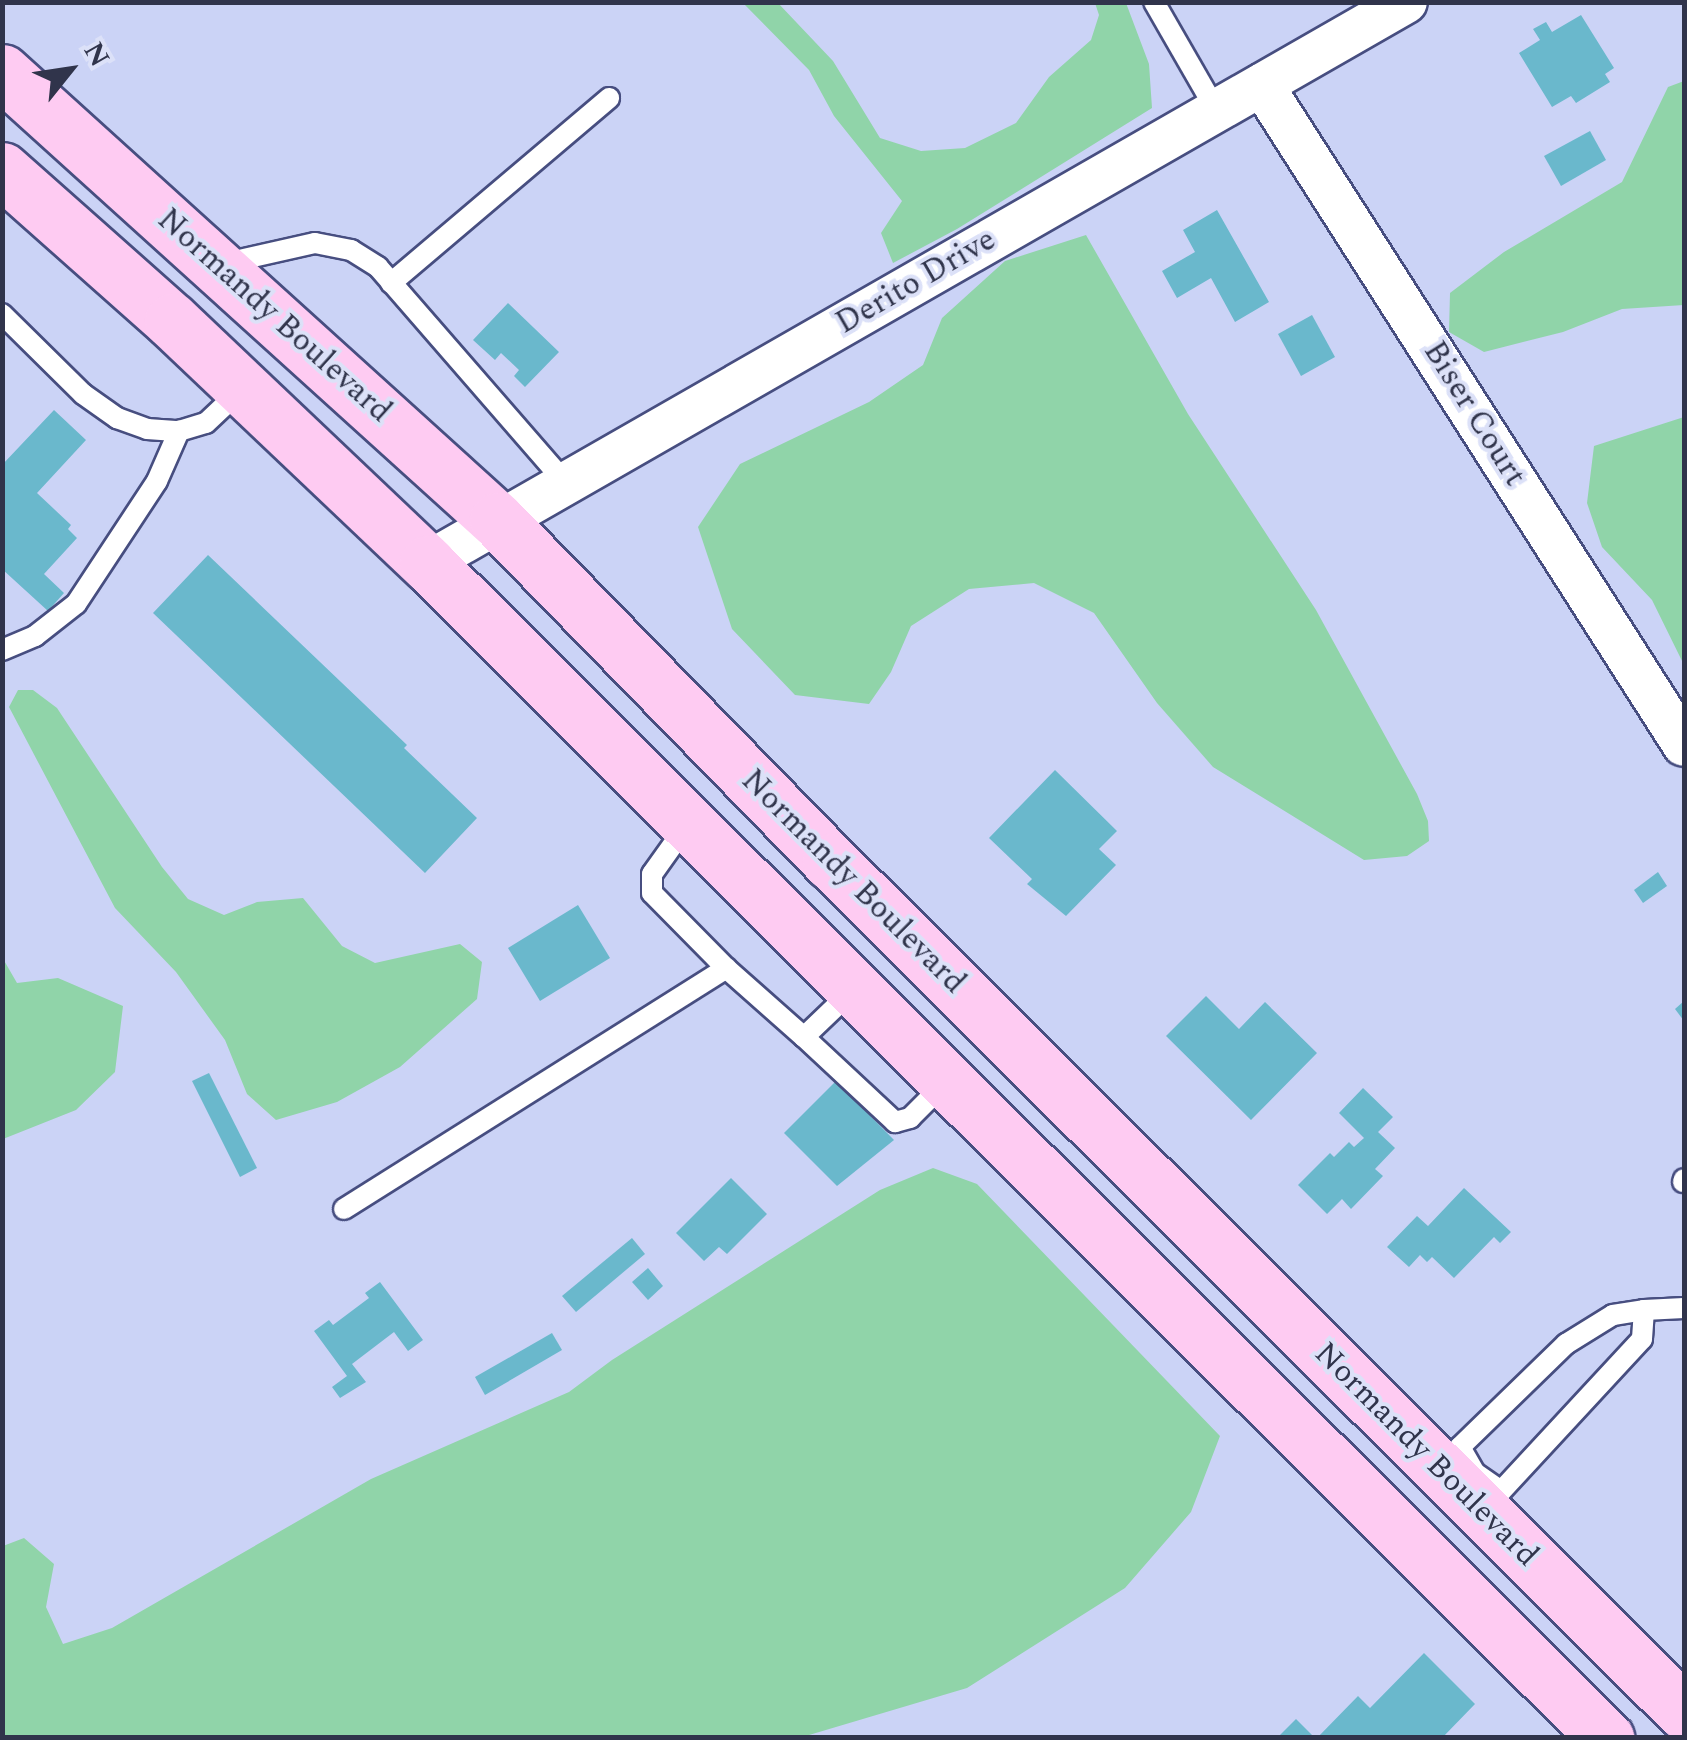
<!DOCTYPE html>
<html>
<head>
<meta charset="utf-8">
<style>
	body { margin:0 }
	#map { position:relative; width:1687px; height:1740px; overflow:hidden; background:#cbd3f6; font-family:Spectral,serif }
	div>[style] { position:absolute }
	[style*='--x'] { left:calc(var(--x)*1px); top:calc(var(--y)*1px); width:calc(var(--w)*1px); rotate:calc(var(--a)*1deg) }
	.green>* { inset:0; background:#90d4a9 }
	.building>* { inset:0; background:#6ab8cc }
	.roads { filter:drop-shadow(2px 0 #474e80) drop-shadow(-2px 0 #474e80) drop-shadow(0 2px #474e80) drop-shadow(0 -2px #474e80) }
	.lane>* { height:20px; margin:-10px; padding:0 10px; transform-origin:10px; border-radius:10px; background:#fff }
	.street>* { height:42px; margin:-21px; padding:0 21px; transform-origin:21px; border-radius:21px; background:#fff }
	.primary>* { height:55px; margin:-27.5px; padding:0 27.5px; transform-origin:27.5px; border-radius:27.5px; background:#fecbf2 }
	span { translate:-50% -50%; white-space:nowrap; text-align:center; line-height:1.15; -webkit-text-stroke:8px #dce1f8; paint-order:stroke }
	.street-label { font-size:32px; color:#30344b }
	.frame { position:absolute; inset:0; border:5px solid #30344b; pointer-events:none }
	.north { position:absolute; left:20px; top:20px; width:100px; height:100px; -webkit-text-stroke:8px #dce1f8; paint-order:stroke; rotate:60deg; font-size:28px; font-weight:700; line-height:40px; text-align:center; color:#30344b }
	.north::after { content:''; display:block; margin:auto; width:35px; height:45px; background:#30344b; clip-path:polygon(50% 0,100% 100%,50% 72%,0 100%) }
</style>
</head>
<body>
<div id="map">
	<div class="green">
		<div style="clip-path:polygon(743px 3px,778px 3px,833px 61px,880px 138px,921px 151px,965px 148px,1016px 123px,1049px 77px,1091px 40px,1099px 15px,1095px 3px,1126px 3px,1149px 64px,1152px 108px,957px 229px,893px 263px,881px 233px,902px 201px,834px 116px,809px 70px)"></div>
		<div style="clip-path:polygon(1684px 81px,1684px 305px,1622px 309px,1563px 332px,1484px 352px,1449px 332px,1450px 293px,1504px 252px,1622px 182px,1668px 87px)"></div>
		<div style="clip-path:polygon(1086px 235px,1188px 414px,1316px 610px,1417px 794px,1428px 821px,1429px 841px,1407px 856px,1364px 860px,1213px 767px,1157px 703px,1094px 613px,1034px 583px,969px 589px,911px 626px,891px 672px,869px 704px,795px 695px,732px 629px,698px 527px,740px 464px,869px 402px,923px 365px,942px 318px,1005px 261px)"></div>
		<div style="clip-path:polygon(1684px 417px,1684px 665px,1652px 600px,1602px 547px,1587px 503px,1594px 446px)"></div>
		<div style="clip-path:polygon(18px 690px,33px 690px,57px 708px,162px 867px,188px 899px,224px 915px,257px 902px,303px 898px,342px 946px,375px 963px,460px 944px,482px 962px,477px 999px,400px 1067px,337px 1102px,276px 1120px,247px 1094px,225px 1040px,176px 972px,115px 908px,9px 707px)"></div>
		<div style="clip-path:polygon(2px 957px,17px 983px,58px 978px,123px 1006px,115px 1072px,76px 1110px,3px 1139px)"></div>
		<div style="clip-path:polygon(933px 1168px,977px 1184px,1220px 1436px,1191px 1512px,1125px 1588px,967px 1688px,799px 1738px,3px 1737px,3px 1546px,24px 1538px,54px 1564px,46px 1607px,63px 1644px,112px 1628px,371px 1479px,569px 1392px,612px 1360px,880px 1190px)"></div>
	</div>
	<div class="building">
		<div style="clip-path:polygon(1581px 15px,1614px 68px,1605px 74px,1610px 82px,1576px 103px,1571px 96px,1552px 107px,1519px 53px,1540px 40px,1533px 29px,1546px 22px,1552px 32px)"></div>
		<div style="clip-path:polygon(1590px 131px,1606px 160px,1561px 186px,1544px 156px)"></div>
		<div style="clip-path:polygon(1217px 210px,1269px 302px,1235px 322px,1211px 278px,1177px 298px,1162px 271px,1195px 252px,1183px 230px)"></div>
		<div style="clip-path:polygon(508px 303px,559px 352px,525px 387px,514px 376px,519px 370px,501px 353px,495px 360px,473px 340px)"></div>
		<div style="clip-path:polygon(1312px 315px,1335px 357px,1301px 376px,1278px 334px)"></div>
		<div style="clip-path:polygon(54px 410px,86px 440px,37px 493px,71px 525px,68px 529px,77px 538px,44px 574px,64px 593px,48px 611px,2px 569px,2px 465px)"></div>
		<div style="clip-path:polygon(208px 555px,407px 745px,404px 748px,477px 818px,425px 873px,153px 613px)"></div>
		<div style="clip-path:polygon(1055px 770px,1117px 831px,1099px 849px,1116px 865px,1066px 916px,1027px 884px,1032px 879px,989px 838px)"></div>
		<div style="clip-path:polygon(1658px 872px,1667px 886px,1643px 903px,1634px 890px)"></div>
		<div style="clip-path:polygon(578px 905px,610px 958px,540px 1001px,508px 948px)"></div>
		<div style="clip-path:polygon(1206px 996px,1239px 1029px,1265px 1002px,1317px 1053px,1251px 1120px,1166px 1036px)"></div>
		<div style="clip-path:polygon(1684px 1001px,1684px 1021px,1675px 1009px)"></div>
		<div style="clip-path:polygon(209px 1073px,257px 1168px,240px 1177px,192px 1081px)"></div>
		<div style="clip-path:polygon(836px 1081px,894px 1140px,837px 1186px,784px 1133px)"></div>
		<div style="clip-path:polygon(1363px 1088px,1393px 1117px,1378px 1132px,1395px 1148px,1375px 1169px,1383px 1176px,1351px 1209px,1342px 1199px,1327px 1214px,1298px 1185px,1330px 1153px,1334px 1157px,1349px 1142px,1354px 1147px,1364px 1138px,1339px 1113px)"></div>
		<div style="clip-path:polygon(731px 1178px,767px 1214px,727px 1254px,719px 1247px,704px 1261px,676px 1233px)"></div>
		<div style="clip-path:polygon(1464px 1188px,1511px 1232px,1500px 1243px,1494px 1237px,1454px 1278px,1432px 1257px,1427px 1262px,1420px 1255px,1409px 1267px,1387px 1247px,1417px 1216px,1428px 1226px)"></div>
		<div style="clip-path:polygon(632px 1238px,645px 1254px,576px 1312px,562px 1296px)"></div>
		<div style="clip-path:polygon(648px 1268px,663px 1286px,648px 1300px,632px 1282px)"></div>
		<div style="clip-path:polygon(380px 1282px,423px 1340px,408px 1351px,394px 1332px,352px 1364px,366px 1382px,340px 1398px,332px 1387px,347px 1376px,314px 1331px,329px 1320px,333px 1325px,369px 1298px,365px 1293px)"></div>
		<div style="clip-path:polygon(552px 1333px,562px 1350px,485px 1395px,475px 1377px)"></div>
		<div style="clip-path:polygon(1424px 1653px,1475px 1704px,1442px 1738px,1317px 1738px,1358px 1696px,1370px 1708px)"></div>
		<div style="clip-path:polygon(1296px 1719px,1315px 1738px,1277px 1738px)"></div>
	</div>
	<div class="roads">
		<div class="lane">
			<div style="--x:1154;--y:2;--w:125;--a:60.1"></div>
			<div style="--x:226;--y:263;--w:91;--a:-12.7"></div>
			<div style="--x:315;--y:243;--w:37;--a:11"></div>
			<div style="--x:351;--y:250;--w:32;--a:32"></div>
			<div style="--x:378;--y:267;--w:285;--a:49"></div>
			<div style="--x:391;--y:283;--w:286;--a:-40.3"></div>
			<div style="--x:2;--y:314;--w:114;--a:44.6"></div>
			<div style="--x:83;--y:394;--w:42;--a:35.2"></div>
			<div style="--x:117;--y:418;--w:32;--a:20"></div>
			<div style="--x:147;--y:429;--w:32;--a:4"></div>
			<div style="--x:179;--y:431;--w:28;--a:-17"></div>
			<div style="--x:206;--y:423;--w:51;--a:-43.4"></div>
			<div style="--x:2;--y:650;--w:36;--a:-23"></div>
			<div style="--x:35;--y:636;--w:52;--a:-38"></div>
			<div style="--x:76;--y:604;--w:147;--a:-56.6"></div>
			<div style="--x:157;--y:481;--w:55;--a:-66.3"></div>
			<div style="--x:687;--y:825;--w:60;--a:125.5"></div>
			<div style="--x:652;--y:874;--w:19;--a:90"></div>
			<div style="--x:652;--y:893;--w:105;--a:45.4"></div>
			<div style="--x:726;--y:968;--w:104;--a:41.5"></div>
			<div style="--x:804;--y:1037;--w:68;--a:-43.8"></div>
			<div style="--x:804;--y:1037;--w:125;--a:43"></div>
			<div style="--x:895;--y:1122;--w:16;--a:-15"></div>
			<div style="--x:910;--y:1118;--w:52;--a:-45"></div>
			<div style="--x:1683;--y:1182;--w:3;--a:-72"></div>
			<div style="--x:344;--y:1209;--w:452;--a:-32.2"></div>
			<div style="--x:1644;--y:1310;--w:29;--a:94"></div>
			<div style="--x:1642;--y:1339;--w:207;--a:132.8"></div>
			<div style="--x:1501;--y:1491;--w:32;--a:-145"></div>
			<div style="--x:1475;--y:1473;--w:30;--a:-120"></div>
			<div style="--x:1460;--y:1447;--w:148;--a:-44.2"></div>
			<div style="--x:1566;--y:1344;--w:55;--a:-31.7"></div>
			<div style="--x:1613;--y:1315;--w:31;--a:-9"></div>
			<div style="--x:1644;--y:1310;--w:40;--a:-2.9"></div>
		</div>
		<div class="street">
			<div style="--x:1262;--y:85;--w:783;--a:57.41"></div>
			<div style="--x:427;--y:563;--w:1128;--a:-29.81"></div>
		</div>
		<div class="primary">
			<div style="--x:2;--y:72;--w:668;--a:42.15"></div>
			<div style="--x:497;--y:520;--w:477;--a:45.7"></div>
			<div style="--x:830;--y:861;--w:1206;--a:44.9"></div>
			<div style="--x:2;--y:170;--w:227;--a:41.6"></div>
			<div style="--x:172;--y:321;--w:352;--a:43.5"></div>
			<div style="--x:427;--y:563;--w:1665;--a:44.9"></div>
		</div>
	</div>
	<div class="street-label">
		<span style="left:916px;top:282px;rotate:-30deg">Derito Drive</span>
		<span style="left:274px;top:316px;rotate:42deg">Normandy Boulevard</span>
		<span style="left:1474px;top:414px;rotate:58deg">Biser Court</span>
		<span style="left:853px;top:882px;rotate:45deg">Normandy Boulevard</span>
		<span style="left:1426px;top:1455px;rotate:45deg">Normandy Boulevard</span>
	</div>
	<div class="frame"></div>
	<div class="north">N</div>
</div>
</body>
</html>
